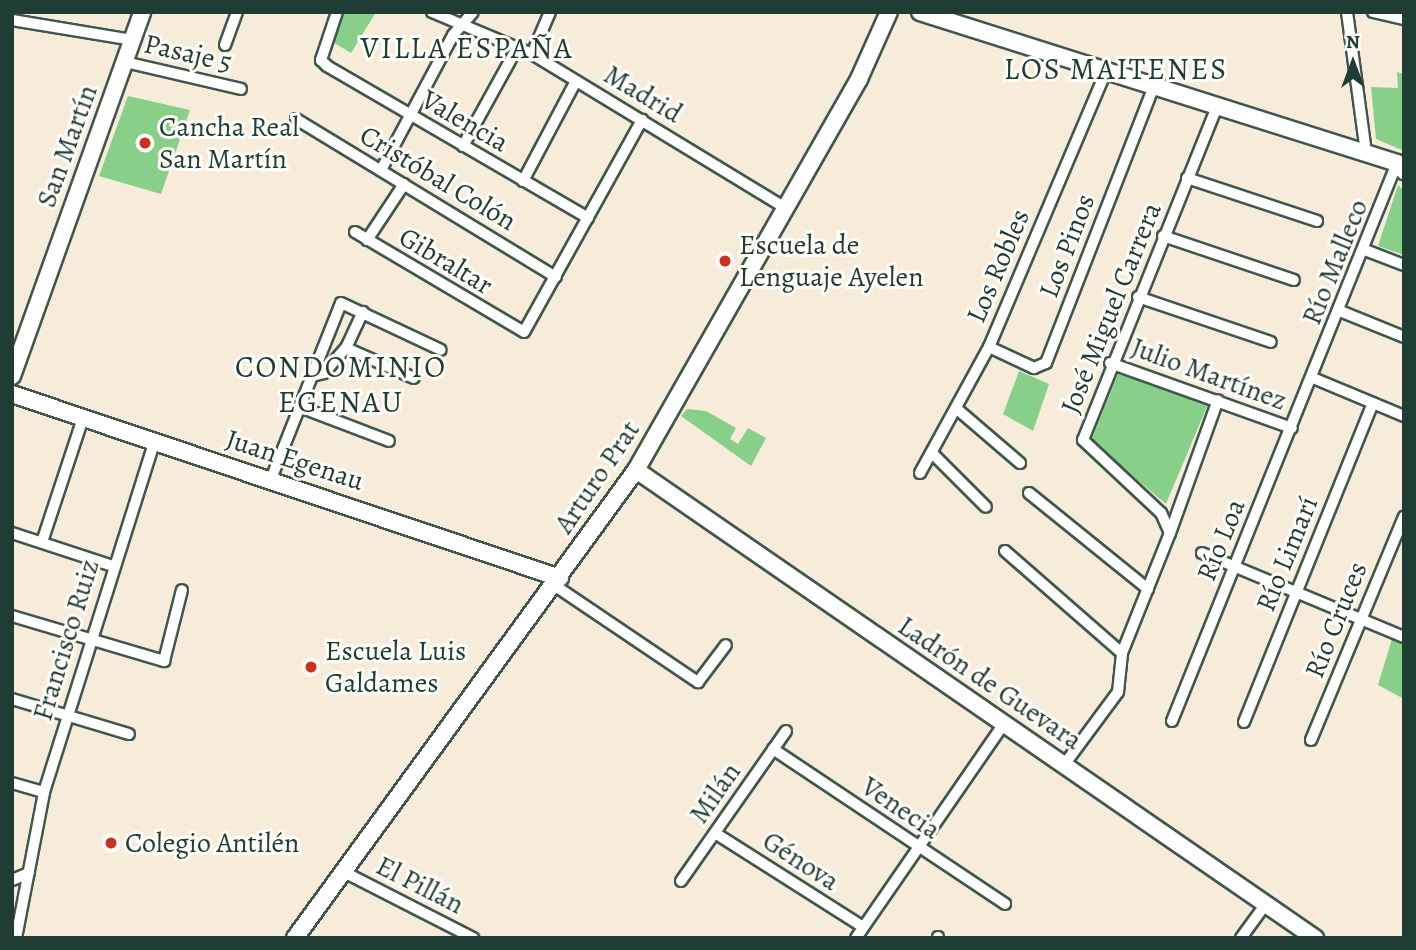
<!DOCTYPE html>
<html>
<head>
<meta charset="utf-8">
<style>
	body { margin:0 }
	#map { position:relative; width:1416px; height:950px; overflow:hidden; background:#f7ecda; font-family:Alegreya,serif }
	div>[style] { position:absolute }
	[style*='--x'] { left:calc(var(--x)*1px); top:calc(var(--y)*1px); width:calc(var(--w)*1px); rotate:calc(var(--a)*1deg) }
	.green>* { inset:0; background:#88cf89 }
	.roads { filter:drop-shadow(2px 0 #3f574d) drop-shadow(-2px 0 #3f574d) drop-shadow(0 2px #3f574d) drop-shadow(0 -2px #3f574d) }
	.street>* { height:10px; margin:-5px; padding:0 5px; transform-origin:5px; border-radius:5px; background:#fff }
	.secondary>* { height:16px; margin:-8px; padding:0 8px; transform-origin:8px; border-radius:8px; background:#fff }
	.dots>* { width:19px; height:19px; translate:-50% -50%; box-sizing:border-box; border:4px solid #fdfcf7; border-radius:50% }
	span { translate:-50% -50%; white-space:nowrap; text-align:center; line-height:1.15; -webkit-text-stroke:6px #fdfcf7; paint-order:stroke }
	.street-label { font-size:28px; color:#1f3d34 }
	.poi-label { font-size:28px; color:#1f3d34 }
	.left { translate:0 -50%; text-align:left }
	.neighbourhood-label { font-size:30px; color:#1f3d34; letter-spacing:2px }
	.frame { position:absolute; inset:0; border:14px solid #1f3d34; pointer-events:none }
	.north { position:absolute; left:1318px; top:28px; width:70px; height:70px; -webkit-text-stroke:5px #fdfcf7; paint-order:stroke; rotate:0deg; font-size:19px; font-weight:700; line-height:28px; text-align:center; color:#1f3d34 }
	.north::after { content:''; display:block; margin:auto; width:24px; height:32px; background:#1f3d34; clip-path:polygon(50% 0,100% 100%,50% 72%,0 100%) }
</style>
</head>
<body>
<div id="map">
	<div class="green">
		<div style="clip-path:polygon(341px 12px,376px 12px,351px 53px,326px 38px)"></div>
		<div style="clip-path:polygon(1397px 72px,1404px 74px,1404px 151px,1376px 139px,1371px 87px,1398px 88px)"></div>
		<div style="clip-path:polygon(128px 96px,190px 110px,161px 194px,99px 176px)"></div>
		<div style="clip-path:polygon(1398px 185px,1404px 191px,1404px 255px,1378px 246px)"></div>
		<div style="clip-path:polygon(1019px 371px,1049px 384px,1033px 431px,1003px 414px)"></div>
		<div style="clip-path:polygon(1118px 374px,1208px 404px,1166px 504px,1091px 441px)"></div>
		<div style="clip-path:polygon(687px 409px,706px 411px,736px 428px,730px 439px,738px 444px,748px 428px,766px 438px,751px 466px,681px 416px)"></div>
		<div style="clip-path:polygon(1392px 639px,1404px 644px,1404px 699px,1378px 685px)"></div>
	</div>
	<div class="roads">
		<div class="street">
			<div style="--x:337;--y:12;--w:51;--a:108.4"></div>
			<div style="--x:321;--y:60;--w:8;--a:45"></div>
			<div style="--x:327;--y:66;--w:302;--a:30.2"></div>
			<div style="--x:432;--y:12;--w:108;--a:22.8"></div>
			<div style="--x:532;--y:54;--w:298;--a:31.3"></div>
			<div style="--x:1347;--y:12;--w:142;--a:82.3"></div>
			<div style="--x:1373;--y:12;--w:32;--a:13"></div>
			<div style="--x:12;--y:20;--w:123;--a:9.4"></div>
			<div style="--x:225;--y:45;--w:35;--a:-70"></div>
			<div style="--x:532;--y:54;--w:46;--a:-66.8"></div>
			<div style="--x:125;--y:62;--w:119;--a:13.1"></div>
			<div style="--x:296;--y:119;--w:304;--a:31.3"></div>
			<div style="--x:463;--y:146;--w:112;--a:-61.1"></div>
			<div style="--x:381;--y:170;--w:153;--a:-61.9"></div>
			<div style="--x:453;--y:35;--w:30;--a:-49"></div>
			<div style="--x:1187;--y:178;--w:137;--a:18.3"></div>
			<div style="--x:523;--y:181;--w:113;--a:-62.1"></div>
			<div style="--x:355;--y:232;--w:196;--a:30.6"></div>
			<div style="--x:524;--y:332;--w:243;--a:-60.9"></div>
			<div style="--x:1163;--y:236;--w:138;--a:18.6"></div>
			<div style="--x:367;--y:240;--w:67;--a:-56.5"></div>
			<div style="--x:1365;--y:250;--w:42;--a:21"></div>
			<div style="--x:1138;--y:297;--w:140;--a:18.7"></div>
			<div style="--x:1340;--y:311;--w:69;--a:22.1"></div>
			<div style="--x:989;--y:347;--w:50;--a:25"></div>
			<div style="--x:1034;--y:368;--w:13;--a:-23"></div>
			<div style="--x:1046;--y:363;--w:297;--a:-68.7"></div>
			<div style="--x:346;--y:348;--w:74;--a:23.8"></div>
			<div style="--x:1110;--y:363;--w:193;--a:19.7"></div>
			<div style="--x:312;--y:376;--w:12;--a:-14"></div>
			<div style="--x:324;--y:373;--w:33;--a:-49"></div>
			<div style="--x:346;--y:348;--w:40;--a:-65"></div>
			<div style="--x:1313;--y:378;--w:99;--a:22.7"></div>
			<div style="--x:300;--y:407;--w:95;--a:20.9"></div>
			<div style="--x:957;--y:409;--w:83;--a:40.6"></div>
			<div style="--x:932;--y:453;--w:76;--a:45"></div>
			<div style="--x:920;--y:473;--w:144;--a:-61.3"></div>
			<div style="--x:989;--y:347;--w:300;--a:-67"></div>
			<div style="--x:271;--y:479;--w:189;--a:-68.3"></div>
			<div style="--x:341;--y:303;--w:110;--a:25.2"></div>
			<div style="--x:1029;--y:493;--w:153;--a:38.9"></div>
			<div style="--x:12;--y:533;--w:106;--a:18.1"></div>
			<div style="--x:1170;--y:533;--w:141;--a:-70.2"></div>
			<div style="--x:42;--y:542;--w:131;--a:-71.7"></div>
			<div style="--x:1005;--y:551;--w:155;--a:41.1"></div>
			<div style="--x:1202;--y:553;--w:219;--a:22.6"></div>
			<div style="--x:554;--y:585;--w:174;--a:34"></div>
			<div style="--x:698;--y:682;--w:46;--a:-52.9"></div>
			<div style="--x:12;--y:616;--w:159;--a:16.5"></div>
			<div style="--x:164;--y:661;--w:73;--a:-75.8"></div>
			<div style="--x:12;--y:699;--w:122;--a:16.7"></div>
			<div style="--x:1172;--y:721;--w:602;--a:-68.04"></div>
			<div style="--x:1244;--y:722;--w:344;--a:-68"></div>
			<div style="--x:1311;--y:740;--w:242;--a:-67.4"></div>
			<div style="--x:773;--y:749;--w:279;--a:33.7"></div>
			<div style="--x:1064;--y:765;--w:91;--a:-53.5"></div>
			<div style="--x:1118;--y:692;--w:39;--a:-84"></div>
			<div style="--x:1122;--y:653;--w:129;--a:-68.2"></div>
			<div style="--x:1170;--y:533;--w:22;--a:-114"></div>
			<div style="--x:1161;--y:513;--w:107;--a:-136.9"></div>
			<div style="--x:1083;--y:440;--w:360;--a:-68.1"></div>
			<div style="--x:12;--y:783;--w:33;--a:16"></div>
			<div style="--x:715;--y:833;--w:175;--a:32.4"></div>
			<div style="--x:346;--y:873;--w:143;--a:27.1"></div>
			<div style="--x:12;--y:880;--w:18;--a:-22"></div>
			<div style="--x:681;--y:881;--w:183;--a:-55"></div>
			<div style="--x:16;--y:938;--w:149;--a:-79.1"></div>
			<div style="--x:44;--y:792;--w:368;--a:-72.5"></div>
			<div style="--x:856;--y:938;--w:259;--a:-55.4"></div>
			<div style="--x:938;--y:938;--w:1;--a:-90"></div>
			<div style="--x:1241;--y:938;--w:41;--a:-54"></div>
		</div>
		<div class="secondary">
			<div style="--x:920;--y:12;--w:500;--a:17.57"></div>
			<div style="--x:1397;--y:163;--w:11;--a:49"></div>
			<div style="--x:12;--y:376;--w:387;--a:-70.3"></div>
			<div style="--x:12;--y:394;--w:578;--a:18.56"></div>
			<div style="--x:636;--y:470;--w:825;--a:34.58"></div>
			<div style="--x:295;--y:938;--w:579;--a:-53.92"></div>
			<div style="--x:636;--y:470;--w:450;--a:-60.3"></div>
			<div style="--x:859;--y:79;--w:73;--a:-65.9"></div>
		</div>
	</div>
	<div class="dots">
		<div style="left:145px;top:143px;background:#c8321e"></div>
		<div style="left:725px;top:261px;background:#c8321e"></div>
		<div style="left:311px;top:667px;background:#c8321e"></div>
		<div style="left:111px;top:843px;background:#c8321e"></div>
	</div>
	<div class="street-label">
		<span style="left:188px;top:53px;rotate:13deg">Pasaje 5</span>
		<span style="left:643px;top:94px;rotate:31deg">Madrid</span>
		<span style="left:465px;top:121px;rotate:30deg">Valencia</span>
		<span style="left:67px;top:146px;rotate:-70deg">San Martín</span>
		<span style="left:438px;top:178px;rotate:31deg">Cristóbal Colón</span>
		<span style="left:1067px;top:246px;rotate:-69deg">Los Pinos</span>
		<span style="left:446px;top:261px;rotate:31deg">Gibraltar</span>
		<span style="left:1335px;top:262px;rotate:-68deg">Río Malleco</span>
		<span style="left:998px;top:266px;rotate:-67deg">Los Robles</span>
		<span style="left:1111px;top:308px;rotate:-68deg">José Miguel Carrera</span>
		<span style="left:1209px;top:374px;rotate:20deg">Julio Martínez</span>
		<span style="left:295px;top:460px;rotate:18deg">Juan Egenau</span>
		<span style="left:597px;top:477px;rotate:-56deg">Arturo Prat</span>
		<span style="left:1221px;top:540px;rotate:-68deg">Río Loa</span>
		<span style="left:1287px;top:554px;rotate:-68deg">Río Limarí</span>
		<span style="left:1336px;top:620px;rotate:-68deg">Río Cruces</span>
		<span style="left:66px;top:640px;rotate:-73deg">Francisco Ruiz</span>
		<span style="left:990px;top:683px;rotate:34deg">Ladrón de Guevara</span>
		<span style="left:715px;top:793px;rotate:-55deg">Milán</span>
		<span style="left:901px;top:808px;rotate:34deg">Venecia</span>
		<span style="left:801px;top:861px;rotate:33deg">Génova</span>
		<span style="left:420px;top:885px;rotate:27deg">El Pillán</span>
	</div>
	<div class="poi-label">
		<span class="left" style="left:159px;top:143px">Cancha Real<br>San Martín</span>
		<span class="left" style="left:739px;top:261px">Escuela de<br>Lenguaje Ayelen</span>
		<span class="left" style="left:325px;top:667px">Escuela Luis<br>Galdames</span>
		<span class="left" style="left:125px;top:843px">Colegio Antilén</span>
	</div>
	<div class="neighbourhood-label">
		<span style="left:467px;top:48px">VILLA ESPAÑA</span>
		<span style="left:1116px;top:69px">LOS MAITENES</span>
		<span style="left:341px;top:384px">CONDOMINIO<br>EGENAU</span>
	</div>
	<div class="frame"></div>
	<div class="north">N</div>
</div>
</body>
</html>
